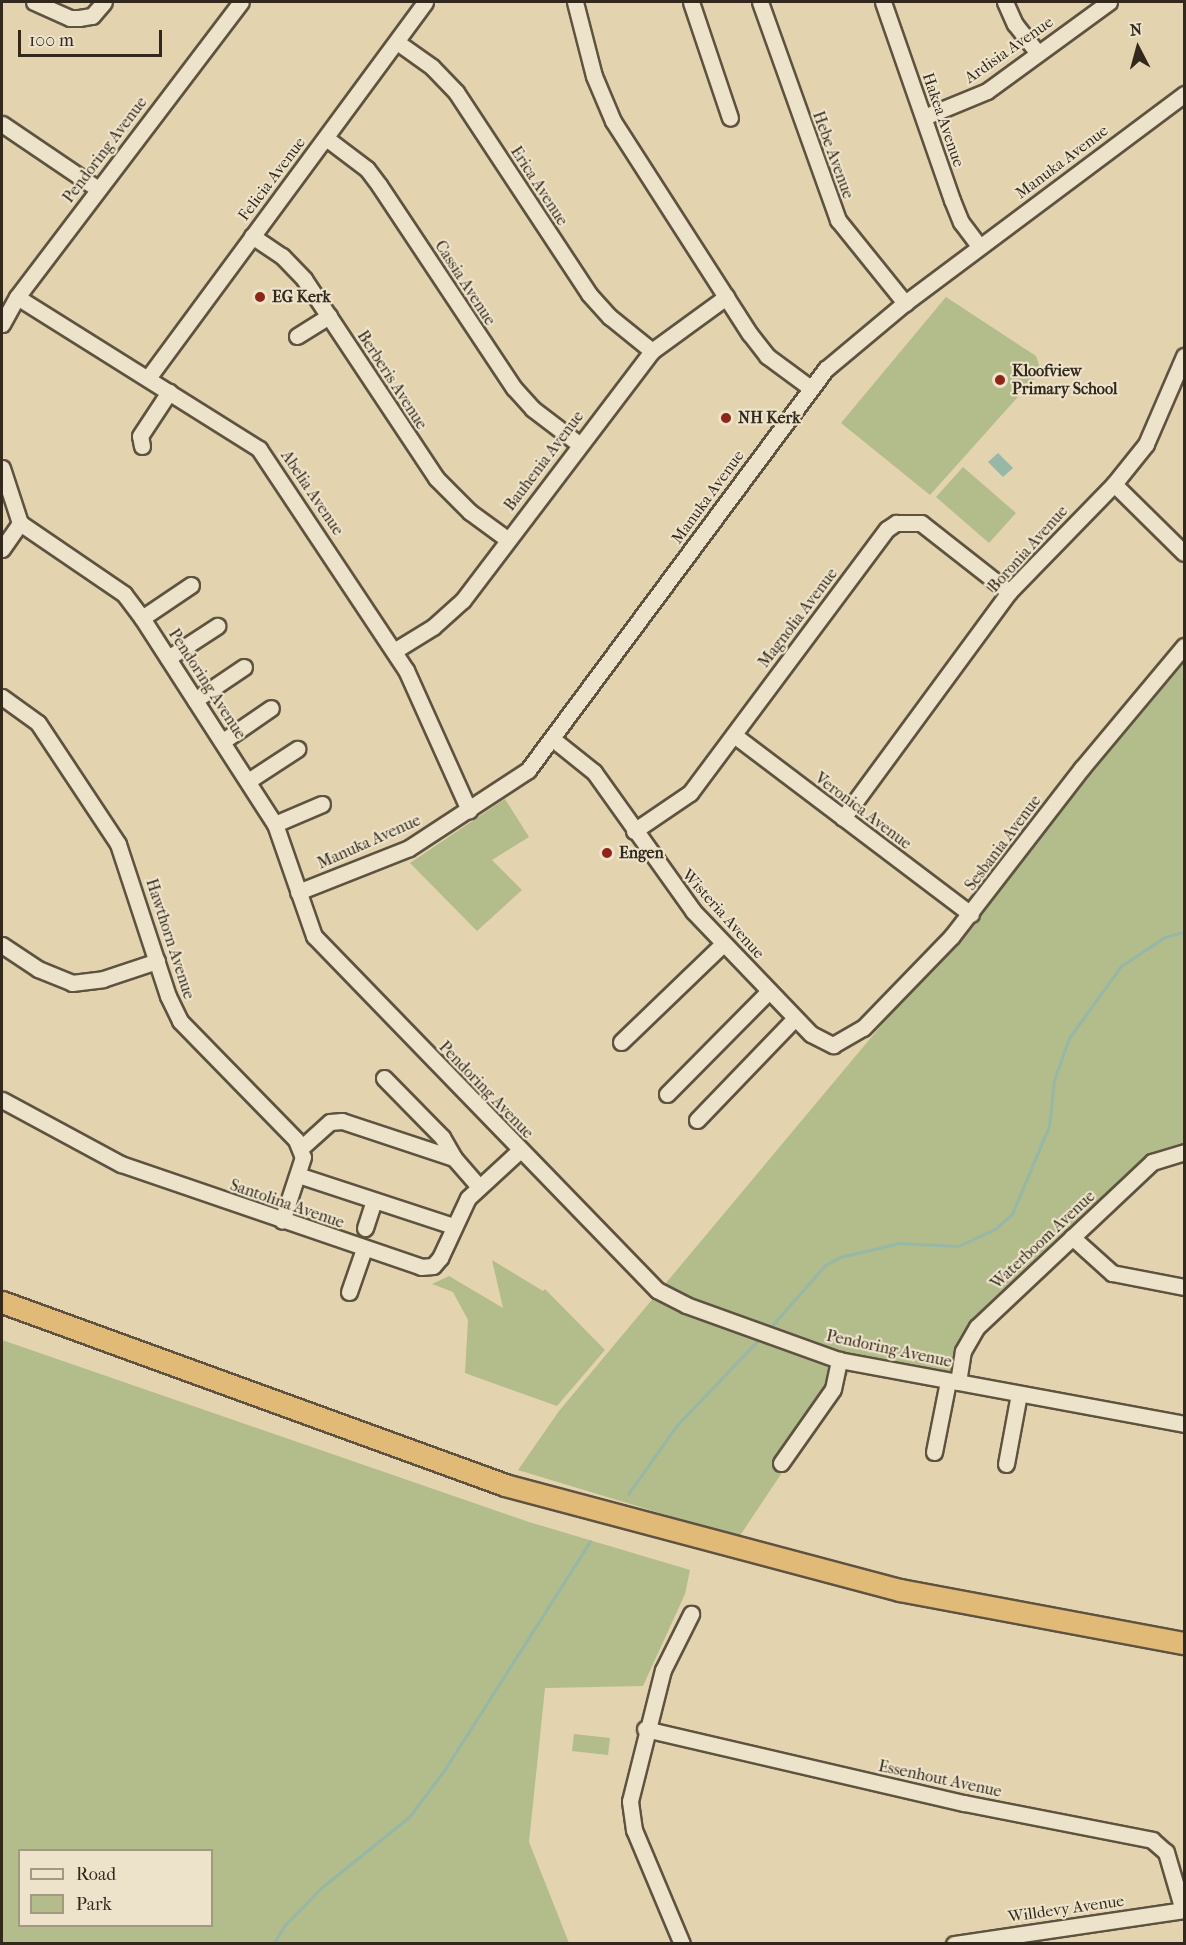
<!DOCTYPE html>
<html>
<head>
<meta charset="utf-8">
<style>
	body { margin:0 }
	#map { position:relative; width:1186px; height:1945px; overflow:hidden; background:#e3d3ae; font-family:"IM FELL French Canon",serif }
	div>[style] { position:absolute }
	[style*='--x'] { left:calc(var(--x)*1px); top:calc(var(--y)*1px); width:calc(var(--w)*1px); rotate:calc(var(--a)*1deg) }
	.green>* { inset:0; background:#b3bc8b }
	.water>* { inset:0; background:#96b8a7 }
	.stream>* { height:3px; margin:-1.5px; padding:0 1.5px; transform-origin:1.5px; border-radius:1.5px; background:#96b8a7 }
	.roads { filter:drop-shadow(2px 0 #5e5340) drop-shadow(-2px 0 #5e5340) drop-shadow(0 2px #5e5340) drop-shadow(0 -2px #5e5340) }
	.minor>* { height:15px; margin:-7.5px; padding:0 7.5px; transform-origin:7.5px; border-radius:7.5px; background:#ede2ca }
	.highway>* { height:21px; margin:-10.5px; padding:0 10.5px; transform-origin:10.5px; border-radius:10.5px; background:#e2ba77 }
	.dots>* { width:16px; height:16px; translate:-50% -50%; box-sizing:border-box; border:3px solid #ede2ca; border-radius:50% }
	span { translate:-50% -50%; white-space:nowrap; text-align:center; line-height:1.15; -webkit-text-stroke:4.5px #ede2ca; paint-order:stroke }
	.street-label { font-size:16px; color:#32281b }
	.poi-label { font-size:16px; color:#32281b; font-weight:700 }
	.left { translate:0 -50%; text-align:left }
	.frame { position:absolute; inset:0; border:3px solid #32281b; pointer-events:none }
	.legend { position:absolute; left:18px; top:1849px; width:195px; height:78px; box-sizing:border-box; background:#ede2ca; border:2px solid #a29884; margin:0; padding:8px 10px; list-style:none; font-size:18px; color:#32281b }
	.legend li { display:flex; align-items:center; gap:12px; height:30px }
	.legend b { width:30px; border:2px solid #a29884 }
	.north { position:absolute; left:1108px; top:18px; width:60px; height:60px; -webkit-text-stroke:4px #ede2ca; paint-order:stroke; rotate:354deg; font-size:16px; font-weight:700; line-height:24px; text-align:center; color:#32281b }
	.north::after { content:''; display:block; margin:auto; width:21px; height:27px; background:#32281b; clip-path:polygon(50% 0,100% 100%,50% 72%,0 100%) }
	.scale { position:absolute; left:18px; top:30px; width:144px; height:27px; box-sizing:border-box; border:3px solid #32281b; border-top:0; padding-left:8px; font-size:18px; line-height:21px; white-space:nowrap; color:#32281b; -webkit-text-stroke:4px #ede2ca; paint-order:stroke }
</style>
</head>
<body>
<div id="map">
	<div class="green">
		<div style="clip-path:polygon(946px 297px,1036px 356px,1041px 371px,930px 495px,841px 423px)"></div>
		<div style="clip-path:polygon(963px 467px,1016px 513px,989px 543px,936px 497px)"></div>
		<div style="clip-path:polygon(1184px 663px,1184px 1154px,1158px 1159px,971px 1337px,960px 1390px,852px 1368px,739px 1537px,518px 1470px,559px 1411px)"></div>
		<div style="clip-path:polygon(505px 799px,529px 837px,492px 860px,522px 890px,477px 931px,410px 863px)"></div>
		<div style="clip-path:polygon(492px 1260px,543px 1291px,545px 1289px,605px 1350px,557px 1406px,465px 1373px,468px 1320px,453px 1292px,432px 1284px,449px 1276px,503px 1308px)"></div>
		<div style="clip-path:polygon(evenodd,2px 1340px,529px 1522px,690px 1570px,685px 1594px,643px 1686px,545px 1688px,529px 1842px,569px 1943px,2px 1943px,2px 1340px,212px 1850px,212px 1926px,20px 1926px,20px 1850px,212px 1850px)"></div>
		<div style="clip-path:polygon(574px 1734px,610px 1738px,608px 1755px,572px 1751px)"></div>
	</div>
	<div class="water">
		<div style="clip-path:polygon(998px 453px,1013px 468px,1003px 477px,988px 462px)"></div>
	</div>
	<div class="stream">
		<div style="--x:769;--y:1329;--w:85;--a:-48.8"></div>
		<div style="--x:825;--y:1265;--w:17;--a:-28"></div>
		<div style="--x:840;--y:1257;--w:61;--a:-13.3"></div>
		<div style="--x:899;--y:1243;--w:59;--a:2.9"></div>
		<div style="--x:958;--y:1246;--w:41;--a:-24.7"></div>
		<div style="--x:995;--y:1229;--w:23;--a:-41"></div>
		<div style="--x:1012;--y:1214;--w:95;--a:-67.2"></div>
		<div style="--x:1049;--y:1126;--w:46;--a:-83.8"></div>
		<div style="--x:1054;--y:1080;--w:45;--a:-70.3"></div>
		<div style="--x:1069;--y:1038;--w:89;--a:-54.2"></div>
		<div style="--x:1121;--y:966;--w:53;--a:-33.4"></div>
		<div style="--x:1165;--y:937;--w:20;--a:-15"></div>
		<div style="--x:628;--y:1494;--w:85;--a:-54.6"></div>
		<div style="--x:677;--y:1425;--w:120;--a:-46.3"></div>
		<div style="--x:273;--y:1944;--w:22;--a:-58"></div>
		<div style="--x:285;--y:1925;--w:52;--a:-45.8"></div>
		<div style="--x:321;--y:1888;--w:113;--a:-38.9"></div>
		<div style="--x:409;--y:1817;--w:60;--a:-53.1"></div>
		<div style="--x:445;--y:1769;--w:270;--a:-57.5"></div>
	</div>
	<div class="roads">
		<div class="minor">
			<div style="--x:34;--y:2;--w:39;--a:24"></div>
			<div style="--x:70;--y:18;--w:9;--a:0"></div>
			<div style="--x:79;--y:18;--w:13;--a:-9"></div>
			<div style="--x:92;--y:16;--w:18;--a:-49"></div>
			<div style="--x:575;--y:2;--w:76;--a:75.6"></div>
			<div style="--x:594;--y:76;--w:49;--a:67.1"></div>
			<div style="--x:613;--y:121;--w:253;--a:57.3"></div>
			<div style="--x:750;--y:334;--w:28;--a:52"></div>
			<div style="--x:767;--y:356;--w:52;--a:36.4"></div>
			<div style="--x:691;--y:2;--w:122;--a:71.4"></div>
			<div style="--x:760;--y:2;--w:232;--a:70.3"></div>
			<div style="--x:838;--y:220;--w:107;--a:51.1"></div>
			<div style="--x:883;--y:2;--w:210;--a:70.8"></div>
			<div style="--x:952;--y:200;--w:24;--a:68"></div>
			<div style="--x:961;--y:222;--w:30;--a:53"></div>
			<div style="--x:1005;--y:2;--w:24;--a:66"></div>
			<div style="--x:1015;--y:24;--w:37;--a:52"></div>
			<div style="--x:397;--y:42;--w:43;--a:35.5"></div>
			<div style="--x:432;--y:67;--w:35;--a:46"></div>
			<div style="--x:456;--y:92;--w:242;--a:56.6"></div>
			<div style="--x:589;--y:294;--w:31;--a:48"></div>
			<div style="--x:610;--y:317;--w:54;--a:39"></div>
			<div style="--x:924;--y:117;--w:68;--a:-22.4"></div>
			<div style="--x:987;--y:91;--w:151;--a:-36.1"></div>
			<div style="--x:2;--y:124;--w:116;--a:34.1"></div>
			<div style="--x:326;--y:138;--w:51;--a:37.1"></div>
			<div style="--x:367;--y:169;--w:20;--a:53"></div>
			<div style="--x:379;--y:185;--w:244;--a:56.4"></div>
			<div style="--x:514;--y:388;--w:28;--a:48"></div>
			<div style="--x:533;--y:409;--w:58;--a:37.3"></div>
			<div style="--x:252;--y:236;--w:36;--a:34"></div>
			<div style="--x:282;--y:256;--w:32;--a:46"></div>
			<div style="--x:304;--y:279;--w:239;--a:56.4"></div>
			<div style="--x:436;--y:478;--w:48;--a:45"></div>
			<div style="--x:470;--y:512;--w:46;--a:36.1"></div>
			<div style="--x:17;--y:297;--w:286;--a:32.1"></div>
			<div style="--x:259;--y:449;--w:265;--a:56.4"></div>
			<div style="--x:406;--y:670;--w:154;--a:65.8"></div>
			<div style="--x:2;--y:324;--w:31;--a:-61"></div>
			<div style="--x:17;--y:297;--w:370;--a:-52.8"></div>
			<div style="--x:297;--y:336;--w:38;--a:-32"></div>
			<div style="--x:148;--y:378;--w:467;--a:-53.6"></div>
			<div style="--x:142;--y:446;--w:10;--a:-101"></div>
			<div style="--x:140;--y:436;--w:53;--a:-56.6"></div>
			<div style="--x:2;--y:468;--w:58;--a:71.9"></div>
			<div style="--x:20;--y:523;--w:126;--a:34.3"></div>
			<div style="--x:124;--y:594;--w:30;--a:53"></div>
			<div style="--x:142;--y:618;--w:245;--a:57.2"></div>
			<div style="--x:275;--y:824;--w:119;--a:70.8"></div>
			<div style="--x:314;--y:936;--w:493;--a:45.9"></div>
			<div style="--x:657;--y:1290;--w:33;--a:27"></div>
			<div style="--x:686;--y:1305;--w:163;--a:19.8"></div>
			<div style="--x:839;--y:1360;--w:351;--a:10.5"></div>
			<div style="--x:1114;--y:484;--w:98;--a:44.6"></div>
			<div style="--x:2;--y:549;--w:32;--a:-55"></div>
			<div style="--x:142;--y:618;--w:59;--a:-34"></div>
			<div style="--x:394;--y:651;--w:46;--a:-31.6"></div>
			<div style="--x:433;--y:627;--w:40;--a:-42"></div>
			<div style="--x:463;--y:600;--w:313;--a:-52.8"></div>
			<div style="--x:652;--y:351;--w:92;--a:-36.1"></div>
			<div style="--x:168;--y:658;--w:59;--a:-33.1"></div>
			<div style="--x:2;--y:697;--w:44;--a:35.8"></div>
			<div style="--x:38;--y:723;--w:145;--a:56.5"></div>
			<div style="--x:118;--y:844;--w:160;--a:71.8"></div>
			<div style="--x:168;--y:996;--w:28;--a:64"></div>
			<div style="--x:180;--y:1021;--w:166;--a:45.7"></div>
			<div style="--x:296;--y:1140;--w:18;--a:68"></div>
			<div style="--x:303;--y:1157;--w:67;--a:108.2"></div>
			<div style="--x:195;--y:700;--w:59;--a:-34"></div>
			<div style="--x:734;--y:735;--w:297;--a:37.1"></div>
			<div style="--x:554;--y:740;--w:51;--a:38.7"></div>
			<div style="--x:594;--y:772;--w:171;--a:54.5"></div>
			<div style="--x:693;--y:911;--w:170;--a:46.2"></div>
			<div style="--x:811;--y:1034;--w:25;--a:27"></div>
			<div style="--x:833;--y:1045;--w:34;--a:-30"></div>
			<div style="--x:863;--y:1028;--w:128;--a:-45.9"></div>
			<div style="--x:952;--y:936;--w:212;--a:-52.3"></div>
			<div style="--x:1082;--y:768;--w:159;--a:-50.1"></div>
			<div style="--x:223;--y:741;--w:58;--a:-34.5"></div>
			<div style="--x:248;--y:781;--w:59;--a:-33.1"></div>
			<div style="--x:843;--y:818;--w:280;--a:-53.7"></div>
			<div style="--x:1009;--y:592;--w:151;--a:-45.8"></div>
			<div style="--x:1114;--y:484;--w:51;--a:-51.3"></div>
			<div style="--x:1146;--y:444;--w:96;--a:-66.6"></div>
			<div style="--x:275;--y:824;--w:51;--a:-23.1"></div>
			<div style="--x:634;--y:831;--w:68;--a:-34.2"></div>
			<div style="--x:690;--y:793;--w:329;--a:-53.3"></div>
			<div style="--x:887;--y:529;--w:11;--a:-34"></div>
			<div style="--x:896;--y:523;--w:25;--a:0"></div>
			<div style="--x:921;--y:523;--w:112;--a:38.1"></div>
			<div style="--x:298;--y:892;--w:119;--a:-21.6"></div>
			<div style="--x:409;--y:848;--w:142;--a:-33.2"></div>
			<div style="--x:528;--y:770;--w:500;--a:-53.4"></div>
			<div style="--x:826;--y:369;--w:103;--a:-39.9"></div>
			<div style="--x:905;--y:303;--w:349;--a:-36.8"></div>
			<div style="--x:2;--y:945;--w:43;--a:33.7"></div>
			<div style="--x:38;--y:969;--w:37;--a:22"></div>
			<div style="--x:72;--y:983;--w:31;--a:-7"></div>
			<div style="--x:103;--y:979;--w:57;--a:-18.4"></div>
			<div style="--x:621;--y:1042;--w:141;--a:-43.9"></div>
			<div style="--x:384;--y:1078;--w:83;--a:45.5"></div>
			<div style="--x:442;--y:1137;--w:24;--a:60"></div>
			<div style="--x:454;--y:1158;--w:38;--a:49"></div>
			<div style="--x:667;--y:1094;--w:145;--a:-45.3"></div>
			<div style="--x:2;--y:1100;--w:135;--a:28.3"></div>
			<div style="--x:121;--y:1164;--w:317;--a:18.9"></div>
			<div style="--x:421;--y:1267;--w:12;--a:-5"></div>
			<div style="--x:433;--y:1266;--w:11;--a:-49"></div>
			<div style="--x:440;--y:1258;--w:66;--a:-65"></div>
			<div style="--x:468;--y:1198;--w:69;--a:-42.7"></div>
			<div style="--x:697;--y:1120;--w:141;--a:-46.1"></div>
			<div style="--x:301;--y:1148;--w:39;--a:-42"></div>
			<div style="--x:330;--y:1122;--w:12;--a:-5"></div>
			<div style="--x:342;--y:1121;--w:118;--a:18.3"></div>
			<div style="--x:298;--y:1175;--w:163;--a:18.2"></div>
			<div style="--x:365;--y:1228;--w:28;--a:-72"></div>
			<div style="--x:1072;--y:1237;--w:54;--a:42"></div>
			<div style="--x:1112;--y:1273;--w:73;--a:11"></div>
			<div style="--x:349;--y:1292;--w:46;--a:-70.8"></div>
			<div style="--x:958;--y:1382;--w:31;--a:-81"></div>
			<div style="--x:963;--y:1351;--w:28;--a:-60"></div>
			<div style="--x:977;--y:1327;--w:241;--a:-43.3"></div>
			<div style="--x:1152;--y:1162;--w:34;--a:-17"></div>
			<div style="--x:934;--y:1452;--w:72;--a:-78.8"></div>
			<div style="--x:781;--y:1463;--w:90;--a:-54.9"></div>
			<div style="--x:833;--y:1389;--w:30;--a:-78"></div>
			<div style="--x:1006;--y:1464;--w:71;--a:-79.5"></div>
			<div style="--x:645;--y:1729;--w:327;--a:13.1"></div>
			<div style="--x:964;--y:1803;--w:192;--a:11.1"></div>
			<div style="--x:1152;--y:1840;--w:18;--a:41"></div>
			<div style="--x:1166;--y:1852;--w:60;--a:73.7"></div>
			<div style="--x:682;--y:1944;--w:124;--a:-112.8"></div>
			<div style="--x:634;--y:1830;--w:29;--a:-98"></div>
			<div style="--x:630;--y:1801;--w:135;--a:-75.9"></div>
			<div style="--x:663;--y:1670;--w:63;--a:-63.4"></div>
			<div style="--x:954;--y:1944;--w:232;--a:-8.4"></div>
		</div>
		<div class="highway">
			<div style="--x:2;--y:1302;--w:535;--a:19.99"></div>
			<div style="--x:505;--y:1485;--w:409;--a:14.9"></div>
			<div style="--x:900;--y:1590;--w:289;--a:10.6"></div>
		</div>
	</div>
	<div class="dots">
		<div style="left:260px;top:297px;background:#8f2418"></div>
		<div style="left:1000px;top:380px;background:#8f2418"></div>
		<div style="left:726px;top:418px;background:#8f2418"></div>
		<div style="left:607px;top:853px;background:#8f2418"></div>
	</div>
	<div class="street-label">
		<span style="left:1009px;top:50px;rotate:-35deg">Ardisia Avenue</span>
		<span style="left:943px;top:120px;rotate:71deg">Hakea Avenue</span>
		<span style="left:105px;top:150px;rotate:-53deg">Pendoring Avenue</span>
		<span style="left:833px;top:155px;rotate:70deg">Hebe Avenue</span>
		<span style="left:1062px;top:162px;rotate:-37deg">Manuka Avenue</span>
		<span style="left:272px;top:179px;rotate:-53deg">Felicia Avenue</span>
		<span style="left:539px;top:186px;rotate:57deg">Erica Avenue</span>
		<span style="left:465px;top:283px;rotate:57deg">Cassia Avenue</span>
		<span style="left:392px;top:380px;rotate:57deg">Berberis Avenue</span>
		<span style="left:544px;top:461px;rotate:-53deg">Bauhenia Avenue</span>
		<span style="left:312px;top:493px;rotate:56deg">Abelia Avenue</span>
		<span style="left:708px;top:497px;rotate:-54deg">Manuka Avenue</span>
		<span style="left:1028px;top:549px;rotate:-48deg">Boronia Avenue</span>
		<span style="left:798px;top:618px;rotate:-53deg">Magnolia Avenue</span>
		<span style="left:207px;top:684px;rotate:57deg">Pendoring Avenue</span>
		<span style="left:863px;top:811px;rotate:37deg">Veronica Avenue</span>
		<span style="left:369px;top:842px;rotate:-24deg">Manuka Avenue</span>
		<span style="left:1003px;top:843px;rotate:-53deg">Sesbania Avenue</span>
		<span style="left:723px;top:914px;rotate:48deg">Wisteria Avenue</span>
		<span style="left:170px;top:939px;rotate:72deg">Hawthorn Avenue</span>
		<span style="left:486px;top:1090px;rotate:46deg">Pendoring Avenue</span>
		<span style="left:287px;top:1204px;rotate:19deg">Santolina Avenue</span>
		<span style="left:1043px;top:1240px;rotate:-43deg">Waterboom Avenue</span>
		<span style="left:889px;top:1349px;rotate:12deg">Pendoring Avenue</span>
		<span style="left:940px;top:1779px;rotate:12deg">Essenhout Avenue</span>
		<span style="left:1066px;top:1909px;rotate:-8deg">Willdevy Avenue</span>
	</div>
	<div class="poi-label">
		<span class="left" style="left:272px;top:297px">EG Kerk</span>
		<span class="left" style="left:1012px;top:380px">Kloofview<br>Primary School</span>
		<span class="left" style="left:738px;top:418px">NH Kerk</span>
		<span class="left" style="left:619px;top:853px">Engen</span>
	</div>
	<div class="frame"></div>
	<ul class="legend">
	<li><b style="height:8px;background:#ede2ca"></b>Road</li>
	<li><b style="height:16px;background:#b3bc8b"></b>Park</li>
	</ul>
	<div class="north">N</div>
	<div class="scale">100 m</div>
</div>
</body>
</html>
